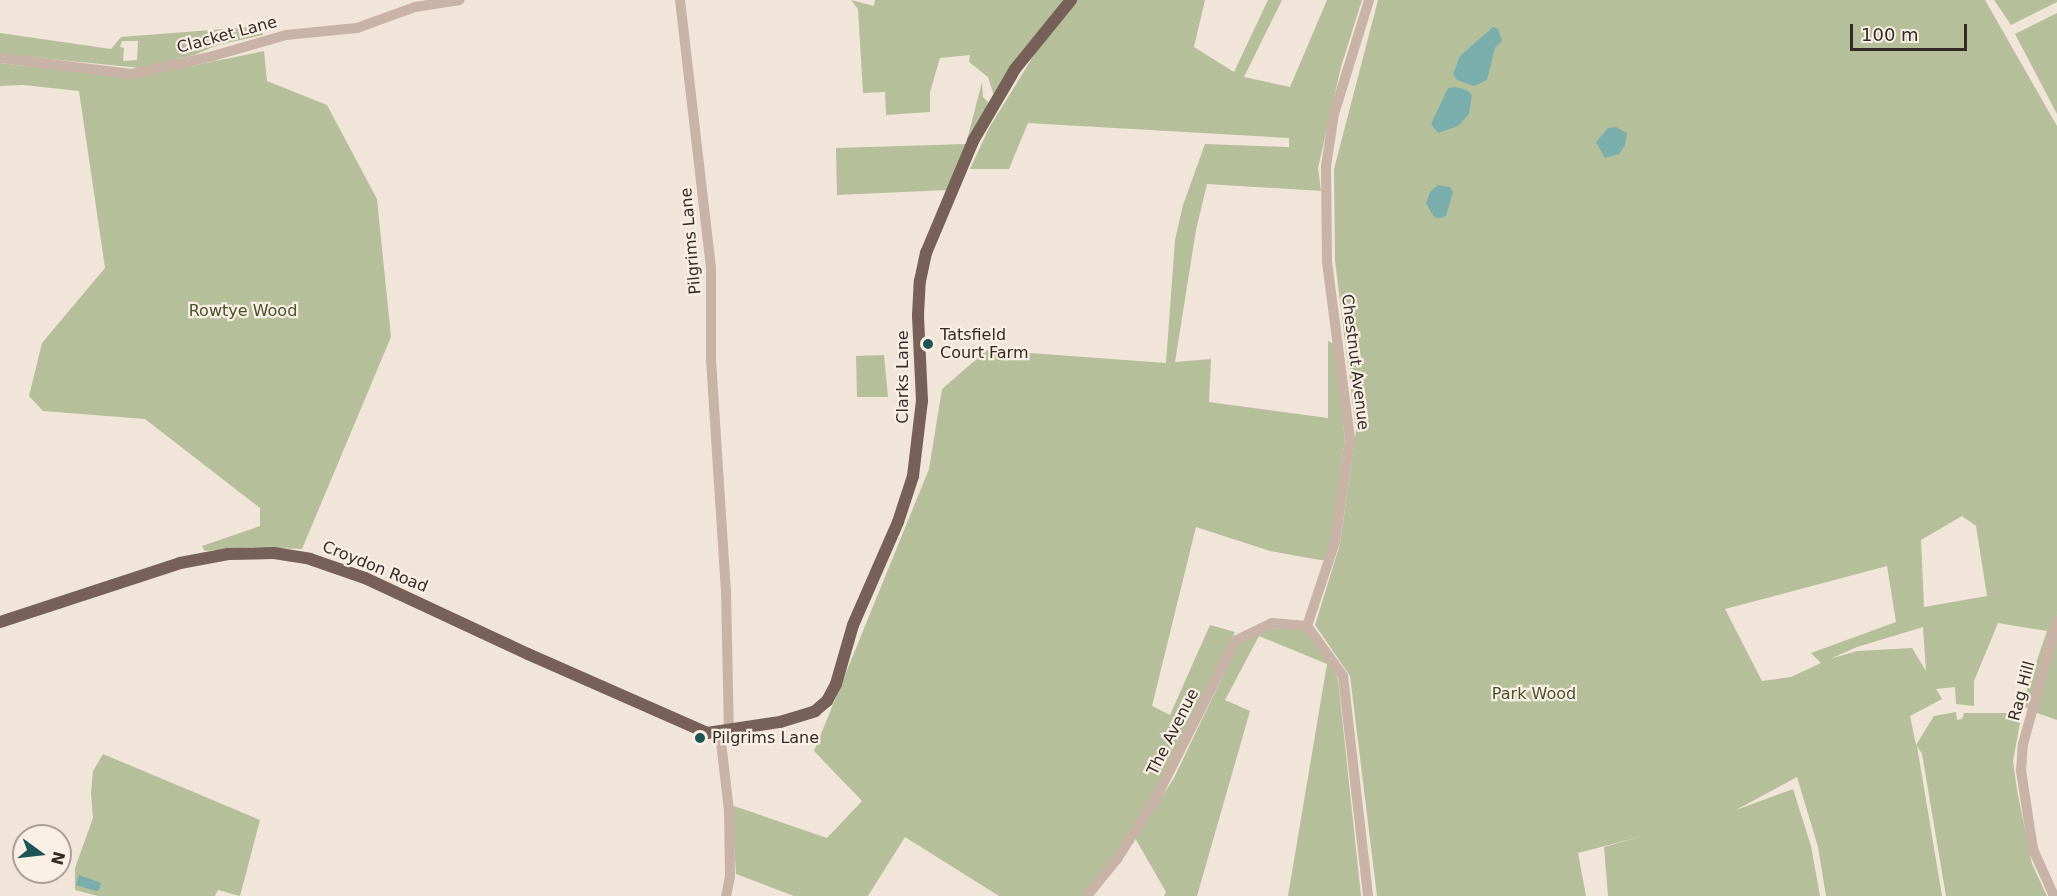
<!DOCTYPE html>
<html>
<head>
<meta charset="utf-8">
<style>
	body { margin:0 }
	#map { position:relative; width:2057px; height:896px; overflow:hidden; background:#f1e4d9; font-family:"DejaVu Sans",sans-serif }
	div>[style] { position:absolute }
	[style*='--x'] { left:calc(var(--x)*1px); top:calc(var(--y)*1px); width:calc(var(--w)*1px); rotate:calc(var(--a)*1deg) }
	.green>* { inset:0; background:#b5c09a }
	.water>* { inset:0; background:#79aeac }
	.minor>* { height:10px; margin:-5px; padding:0 5px; transform-origin:5px; border-radius:5px; background:#c9b3a6 }
	.major>* { height:12px; margin:-6px; padding:0 6px; transform-origin:6px; border-radius:6px; background:#776058 }
	.dots>* { width:16px; height:16px; translate:-50% -50%; box-sizing:border-box; border:3px solid #f9efe5; border-radius:50% }
	span { translate:-50% -50%; white-space:nowrap; text-align:center; line-height:1.15; -webkit-text-stroke:4.5px #f9efe5; paint-order:stroke }
	.street-label { font-size:16px; color:#352a27 }
	.park-label { font-size:16px; color:#47532b }
	.poi-label { font-size:16px; color:#352a27 }
	.left { translate:0 -50%; text-align:left }
	.north { position:absolute; left:12px; top:824px; width:60px; height:60px; box-sizing:border-box; background:#f9efe5; border:2px solid #aba099; border-radius:50%; rotate:105deg; font-size:16px; font-weight:700; line-height:24px; text-align:center; color:#352a27 }
	.north::after { content:''; display:block; margin:auto; width:21px; height:27px; background:#1d5556; clip-path:polygon(50% 0,100% 100%,50% 72%,0 100%) }
	.scale { position:absolute; left:1850px; top:24px; width:117px; height:27px; box-sizing:border-box; border:3px solid #352a27; border-top:0; padding-left:8px; font-size:18px; line-height:21px; white-space:nowrap; color:#352a27; -webkit-text-stroke:4px #f9efe5; paint-order:stroke }
</style>
</head>
<body>
<div id="map">
	<div class="green">
		<div style="clip-path:polygon(851px 0,874px 6px,875px 0,1065px 0,1016px 58px,994px 96px,988px 77px,969px 62px,970px 55px,940px 58px,930px 92px,930px 112px,886px 115px,885px 92px,863px 93px,858px 9px)"></div>
		<div style="clip-path:polygon(1077px 0,1205px 0,1194px 47px,1234px 72px,1268px 0,1282px 0,1244px 77px,1290px 87px,1327px 0,1362px 0,1341px 67px,1318px 168px,1321px 191px,1207px 184px,1196px 230px,1175px 362px,1211px 359px,1209px 402px,1328px 418px,1328px 341px,1334px 344px,1345px 439px,1331px 541px,1325px 560px,1320px 560px,1270px 551px,1196px 527px,1152px 706px,1170px 715px,1210px 625px,1235px 632px,1146px 810px,1085px 896px,999px 896px,905px 837px,868px 896px,794px 896px,736px 874px,731px 805px,827px 838px,862px 801px,814px 751px,929px 469px,942px 389px,987px 350px,1166px 363px,1175px 240px,1183px 205px,1205px 144px,1289px 147px,1289px 138px,1028px 123px,1009px 169px,970px 169px,989px 128px,1042px 42px)"></div>
		<div style="clip-path:polygon(evenodd,1378px 0,1985px 0,2057px 126px,2057px 615px,2028px 708px,2021px 707px,2047px 631px,1998px 623px,1974px 681px,1974px 706px,1956px 704px,1955px 687px,1936px 689px,1942px 699px,1910px 716px,1916px 745px,1934px 716px,1956px 712px,1957px 720px,1962px 719px,1964px 713px,2019px 713px,2020px 723px,2013px 761px,2017px 790px,2032px 864px,2047px 896px,1946px 896px,1922px 754px,1917px 746px,1942px 896px,1826px 896px,1818px 847px,1797px 777px,1736px 810px,1793px 789px,1811px 846px,1820px 896px,1608px 896px,1604px 847px,1643px 836px,1578px 853px,1586px 896px,1377px 896px,1350px 676px,1315px 625px,1340px 544px,1356px 430px,1335px 261px,1334px 169px,1378px 0,1962px 516px,1976px 526px,1987px 596px,1924px 607px,1921px 540px,1962px 516px,1378px 0,1887px 566px,1896px 622px,1811px 653px,1821px 663px,1791px 677px,1762px 681px,1725px 609px,1887px 566px,1378px 0,1923px 627px,1926px 671px,1912px 648px,1857px 651px,1830px 659px,1857px 647px,1923px 627px)"></div>
		<div style="clip-path:polygon(1994px 0,2057px 0,2057px 2px,2011px 25px)"></div>
		<div style="clip-path:polygon(2057px 13px,2057px 114px,2015px 34px)"></div>
		<div style="clip-path:polygon(evenodd,261px 26px,263px 35px,218px 45px,194px 55px,140px 68px,0 54px,0 33px,111px 49px,121px 37px,261px 26px,122px 41px,138px 41px,137px 60px,123px 61px,124px 48px,120px 47px,122px 41px)"></div>
		<div style="clip-path:polygon(264px 51px,267px 81px,327px 105px,377px 199px,391px 337px,302px 549px,252px 547px,205px 551px,202px 546px,260px 526px,260px 508px,145px 419px,43px 411px,29px 396px,42px 343px,105px 268px,79px 91px,23px 85px,0 86px,0 63px,132px 78px)"></div>
		<div style="clip-path:polygon(982px 82px,983px 97px,989px 103px,948px 190px,837px 195px,836px 148px,966px 144px)"></div>
		<div style="clip-path:polygon(884px 355px,888px 397px,857px 397px,856px 356px)"></div>
		<div style="clip-path:polygon(1272px 628px,1304px 630px,1328px 659px,1338px 679px,1361px 896px,1288px 896px,1327px 664px,1259px 636px,1225px 700px,1250px 711px,1197px 896px,1164px 896px,1166px 892px,1135px 838px,1174px 778px,1238px 644px)"></div>
		<div style="clip-path:polygon(2057px 638px,2057px 720px,2034px 712px)"></div>
		<div style="clip-path:polygon(103px 754px,260px 820px,240px 896px,218px 890px,215px 896px,98px 896px,75px 890px,75px 868px,93px 818px,91px 793px,93px 771px)"></div>
	</div>
	<div class="water">
		<div style="clip-path:polygon(1493px 27px,1498px 29px,1502px 41px,1495px 48px,1487px 80px,1474px 86px,1457px 80px,1453px 74px,1460px 56px)"></div>
		<div style="clip-path:polygon(1455px 87px,1467px 90px,1472px 95px,1469px 114px,1458px 126px,1438px 133px,1431px 124px,1448px 88px)"></div>
		<div style="clip-path:polygon(1616px 127px,1627px 133px,1625px 145px,1619px 154px,1605px 158px,1596px 142px,1608px 128px)"></div>
		<div style="clip-path:polygon(1438px 185px,1450px 187px,1453px 192px,1446px 216px,1440px 218px,1434px 217px,1426px 203px,1430px 192px)"></div>
		<div style="clip-path:polygon(79px 875px,101px 883px,99px 890px,96px 891px,76px 885px)"></div>
	</div>
	<div class="minor">
		<div style="--x:680;--y:0;--w:271;--a:83.4"></div>
		<div style="--x:711;--y:269;--w:91;--a:90"></div>
		<div style="--x:711;--y:360;--w:232;--a:86.3"></div>
		<div style="--x:726;--y:592;--w:140;--a:88.8"></div>
		<div style="--x:0;--y:58;--w:133;--a:6.9"></div>
		<div style="--x:132;--y:74;--w:83;--a:-12.5"></div>
		<div style="--x:213;--y:56;--w:76;--a:-16"></div>
		<div style="--x:286;--y:35;--w:71;--a:-5.6"></div>
		<div style="--x:357;--y:28;--w:62;--a:-19.9"></div>
		<div style="--x:415;--y:7;--w:45;--a:-9"></div>
		<div style="--x:1307;--y:626;--w:89;--a:-71.6"></div>
		<div style="--x:1335;--y:542;--w:104;--a:-81.7"></div>
		<div style="--x:1350;--y:439;--w:179;--a:-97.4"></div>
		<div style="--x:1327;--y:261;--w:95;--a:-90.6"></div>
		<div style="--x:1326;--y:166;--w:53;--a:-81.3"></div>
		<div style="--x:1334;--y:114;--w:119;--a:-72.9"></div>
		<div style="--x:1307;--y:626;--w:62;--a:54.2"></div>
		<div style="--x:1343;--y:676;--w:221;--a:83.5"></div>
		<div style="--x:720;--y:733;--w:79;--a:83.4"></div>
		<div style="--x:729;--y:811;--w:65;--a:89.1"></div>
		<div style="--x:730;--y:876;--w:20;--a:101"></div>
		<div style="--x:1087;--y:896;--w:48;--a:-51"></div>
		<div style="--x:1117;--y:859;--w:72;--a:-57.4"></div>
		<div style="--x:1156;--y:798;--w:176;--a:-63.3"></div>
		<div style="--x:1235;--y:641;--w:41;--a:-25.9"></div>
		<div style="--x:1272;--y:623;--w:35;--a:5"></div>
		<div style="--x:2054;--y:896;--w:51;--a:-114.1"></div>
		<div style="--x:2033;--y:849;--w:79;--a:-98.7"></div>
		<div style="--x:2021;--y:771;--w:27;--a:-86"></div>
		<div style="--x:2023;--y:744;--w:128;--a:-74.5"></div>
	</div>
	<div class="major">
		<div style="--x:0;--y:622;--w:189;--a:-18.1"></div>
		<div style="--x:180;--y:563;--w:49;--a:-10.6"></div>
		<div style="--x:228;--y:554;--w:46;--a:-1.2"></div>
		<div style="--x:274;--y:553;--w:36;--a:9"></div>
		<div style="--x:310;--y:559;--w:58;--a:19.1"></div>
		<div style="--x:365;--y:578;--w:180;--a:25"></div>
		<div style="--x:528;--y:654;--w:196;--a:23.8"></div>
		<div style="--x:707;--y:733;--w:74;--a:-8.6"></div>
		<div style="--x:780;--y:722;--w:37;--a:-17"></div>
		<div style="--x:815;--y:711;--w:16;--a:-40"></div>
		<div style="--x:827;--y:701;--w:19;--a:-62"></div>
		<div style="--x:836;--y:684;--w:61;--a:-73.9"></div>
		<div style="--x:853;--y:625;--w:112;--a:-66.4"></div>
		<div style="--x:898;--y:522;--w:48;--a:-71.9"></div>
		<div style="--x:913;--y:476;--w:76;--a:-83.2"></div>
		<div style="--x:922;--y:401;--w:86;--a:-92.7"></div>
		<div style="--x:918;--y:315;--w:34;--a:-87"></div>
		<div style="--x:920;--y:281;--w:29;--a:-78"></div>
		<div style="--x:926;--y:253;--w:121;--a:-67.2"></div>
		<div style="--x:973;--y:141;--w:83;--a:-59.7"></div>
		<div style="--x:1015;--y:69;--w:89;--a:-50.9"></div>
	</div>
	<div class="dots">
		<div style="left:928px;top:344px;background:#1d5556"></div>
		<div style="left:700px;top:738px;background:#1d5556"></div>
	</div>
	<div class="street-label">
		<span style="left:227px;top:35px;rotate:-15deg">Clacket Lane</span>
		<span style="left:691px;top:241px;rotate:-95deg">Pilgrims Lane</span>
		<span style="left:1355px;top:362px;rotate:83deg">Chestnut Avenue</span>
		<span style="left:903px;top:377px;rotate:-90deg">Clarks Lane</span>
		<span style="left:375px;top:567px;rotate:22deg">Croydon Road</span>
		<span style="left:2022px;top:691px;rotate:-75deg">Rag Hill</span>
		<span style="left:1173px;top:732px;rotate:-63deg">The Avenue</span>
	</div>
	<div class="park-label">
		<span style="left:243px;top:311px">Rowtye Wood</span>
		<span style="left:1534px;top:694px">Park Wood</span>
	</div>
	<div class="poi-label">
		<span class="left" style="left:940px;top:344px">Tatsfield<br>Court Farm</span>
		<span class="left" style="left:712px;top:738px">Pilgrims Lane</span>
	</div>
	<div class="north">N</div>
	<div class="scale">100 m</div>
</div>
</body>
</html>
